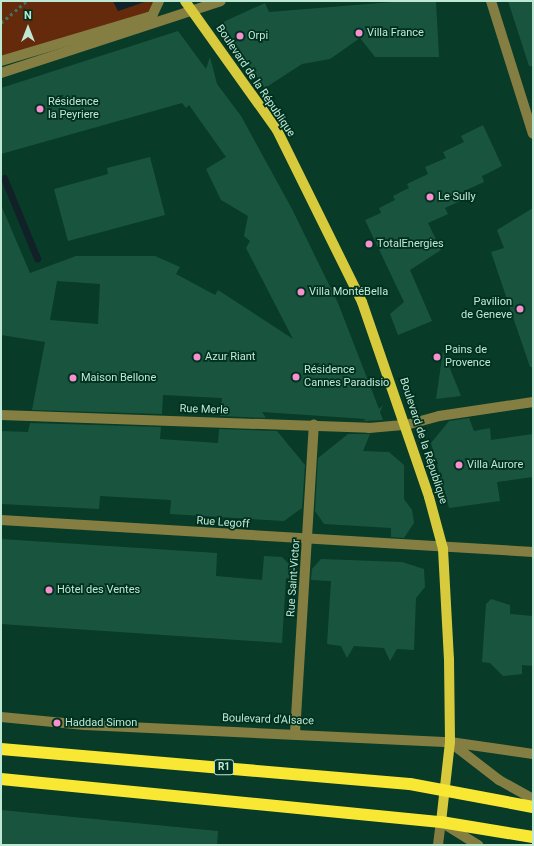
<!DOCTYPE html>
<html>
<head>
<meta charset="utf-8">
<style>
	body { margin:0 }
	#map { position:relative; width:534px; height:846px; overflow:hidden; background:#083b28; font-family:Roboto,sans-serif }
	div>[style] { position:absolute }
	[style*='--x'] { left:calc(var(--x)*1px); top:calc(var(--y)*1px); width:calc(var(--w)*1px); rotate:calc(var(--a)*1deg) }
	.green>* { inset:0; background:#65290b }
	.water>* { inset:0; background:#112127 }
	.stream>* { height:7px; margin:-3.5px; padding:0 3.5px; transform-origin:3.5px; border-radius:3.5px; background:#112127 }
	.building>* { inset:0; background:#19553e }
	.path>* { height:2.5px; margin-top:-1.25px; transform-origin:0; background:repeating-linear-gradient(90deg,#41715e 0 3px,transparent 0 6px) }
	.minor>* { height:10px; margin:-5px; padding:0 5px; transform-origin:5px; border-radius:5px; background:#847e42 }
	.major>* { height:10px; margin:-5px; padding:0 5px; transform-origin:5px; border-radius:5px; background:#d8ca3d }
	.highway>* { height:12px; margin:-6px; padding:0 6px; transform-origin:6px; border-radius:6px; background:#f9e833 }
	.dots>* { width:11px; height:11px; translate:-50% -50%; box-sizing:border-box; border:2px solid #00301f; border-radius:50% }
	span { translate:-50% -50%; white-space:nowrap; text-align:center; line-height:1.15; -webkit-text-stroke:3.5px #00301f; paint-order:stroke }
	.shield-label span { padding:1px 3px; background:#00301f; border:1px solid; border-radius:3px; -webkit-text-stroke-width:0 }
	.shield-label { font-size:10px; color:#bfe8d4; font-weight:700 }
	.poi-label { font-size:11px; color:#bfe8d4 }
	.left { translate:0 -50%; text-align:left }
	.right { translate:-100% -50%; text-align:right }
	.street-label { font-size:11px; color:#bfe8d4 }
	.frame { position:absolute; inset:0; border:2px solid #bfe8d4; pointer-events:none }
	.north { position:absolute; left:8px; top:8px; width:40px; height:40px; -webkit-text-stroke:3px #00301f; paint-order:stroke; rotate:0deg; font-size:11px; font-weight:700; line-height:16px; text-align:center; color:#bfe8d4 }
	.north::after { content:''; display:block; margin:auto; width:14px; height:18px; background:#bfe8d4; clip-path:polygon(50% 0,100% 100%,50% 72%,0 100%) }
</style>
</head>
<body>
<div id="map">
	<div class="green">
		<div style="clip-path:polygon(1px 1px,113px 1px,118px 11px,147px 1px,159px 1px,158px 10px,1px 61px)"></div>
	</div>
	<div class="water">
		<div style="clip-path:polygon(113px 1px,147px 1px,118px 11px)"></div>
	</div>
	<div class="stream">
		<div style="--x:4;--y:178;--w:87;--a:67.6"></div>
	</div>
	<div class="building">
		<div style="clip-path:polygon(405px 1px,436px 1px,439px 57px,375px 57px,360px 38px,330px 59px,302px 64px,265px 88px,221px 23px,265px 3px,269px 12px)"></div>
		<div style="clip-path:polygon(508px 1px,533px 1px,533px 66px,529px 66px)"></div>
		<div style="clip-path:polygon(evenodd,178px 31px,206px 69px,210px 57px,217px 84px,241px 116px,292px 209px,338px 303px,379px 409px,383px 405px,380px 412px,383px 420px,363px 421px,366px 419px,262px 412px,266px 418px,220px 416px,222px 398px,163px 395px,162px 414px,32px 410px,45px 342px,1px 335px,1px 205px,30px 273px,76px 256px,155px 256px,180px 267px,176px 274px,215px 295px,218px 290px,293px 339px,246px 248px,250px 241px,244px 236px,248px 216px,221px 200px,206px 169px,226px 157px,189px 105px,186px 108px,182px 103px,1px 154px,1px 88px,178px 31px,57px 281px,100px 284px,98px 324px,50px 320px,57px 281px)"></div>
		<div style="clip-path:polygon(483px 125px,502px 166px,482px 176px,484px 182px,464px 191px,467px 198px,445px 208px,448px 214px,428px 223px,441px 250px,410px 270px,432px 321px,398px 335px,390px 314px,404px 302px,365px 220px,381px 213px,379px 208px,395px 200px,393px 196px,409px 188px,407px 184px,428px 174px,425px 167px,446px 158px,443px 152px,464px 142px,461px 136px)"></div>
		<div style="clip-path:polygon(150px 157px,165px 215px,68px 241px,54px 189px,108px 174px,107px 168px)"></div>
		<div style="clip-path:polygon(533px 208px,533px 367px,530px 367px,491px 252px,504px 248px,497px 230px)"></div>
		<div style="clip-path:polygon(443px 351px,461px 396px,436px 399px)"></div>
		<div style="clip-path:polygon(469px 418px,474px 431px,490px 428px,491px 440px,533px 434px,533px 477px,497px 482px,500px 501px,449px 508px,431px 443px,449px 421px)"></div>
		<div style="clip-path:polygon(30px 423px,161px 427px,160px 439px,218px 443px,219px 429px,277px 431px,305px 465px,302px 508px,284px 521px,170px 514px,171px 500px,100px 496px,99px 509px,1px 504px,1px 431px,28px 432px)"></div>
		<div style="clip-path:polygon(348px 434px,370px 434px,363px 451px,389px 452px,404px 465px,404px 499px,412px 510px,414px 523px,404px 538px,391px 537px,391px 528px,324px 524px,315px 511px,318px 458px)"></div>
		<div style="clip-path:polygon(1px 539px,217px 553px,216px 576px,262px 580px,264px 556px,282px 557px,298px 573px,298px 579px,286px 578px,282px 643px,1px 624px)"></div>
		<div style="clip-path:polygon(321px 559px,402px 562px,424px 569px,425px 587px,416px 598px,414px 650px,397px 649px,390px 661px,384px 648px,354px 646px,347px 658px,341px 646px,327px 644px,331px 581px,311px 580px,312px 569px)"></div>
		<div style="clip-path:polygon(491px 599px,510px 605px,510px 614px,533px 616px,533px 666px,522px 665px,522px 674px,503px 676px,490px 663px,482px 662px,486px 604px)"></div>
		<div style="clip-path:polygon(1px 810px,218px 831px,217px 845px,1px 845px)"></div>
	</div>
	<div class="path">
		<div style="--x:1;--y:23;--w:33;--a:-41"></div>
	</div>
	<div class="minor">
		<div style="--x:491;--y:1;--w:139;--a:72.5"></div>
		<div style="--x:1;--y:61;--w:158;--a:-16.6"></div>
		<div style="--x:152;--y:16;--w:17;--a:-65"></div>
		<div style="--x:1;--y:73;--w:231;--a:-18.1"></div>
		<div style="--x:1;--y:415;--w:368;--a:2"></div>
		<div style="--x:369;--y:428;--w:37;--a:-5"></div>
		<div style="--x:406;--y:425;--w:34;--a:-15"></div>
		<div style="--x:439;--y:416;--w:95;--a:-8.5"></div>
		<div style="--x:1;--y:520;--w:533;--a:3.44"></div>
		<div style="--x:1;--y:717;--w:84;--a:5.4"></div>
		<div style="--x:85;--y:725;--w:365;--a:2.7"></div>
		<div style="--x:450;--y:742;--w:84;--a:8.2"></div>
		<div style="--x:295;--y:733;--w:309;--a:-86.5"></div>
		<div style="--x:451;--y:743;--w:61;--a:37.6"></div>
		<div style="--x:499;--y:780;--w:39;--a:29"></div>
		<div style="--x:438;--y:845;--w:23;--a:-83"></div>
		<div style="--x:441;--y:822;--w:44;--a:31.9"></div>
	</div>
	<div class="major">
		<div style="--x:185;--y:1;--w:158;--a:54.5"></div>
		<div style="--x:277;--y:130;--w:192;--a:63.7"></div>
		<div style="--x:362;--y:302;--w:206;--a:71"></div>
		<div style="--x:429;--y:497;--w:54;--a:74.9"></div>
		<div style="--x:443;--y:549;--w:110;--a:86.9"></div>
		<div style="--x:449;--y:659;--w:83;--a:89.3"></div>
		<div style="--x:450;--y:742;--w:81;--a:96.4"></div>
	</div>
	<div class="highway">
		<div style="--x:1;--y:749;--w:410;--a:4.9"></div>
		<div style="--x:410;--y:784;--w:125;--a:10.6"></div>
		<div style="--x:1;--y:779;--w:442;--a:5.6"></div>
		<div style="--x:441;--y:822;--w:93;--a:9.3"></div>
	</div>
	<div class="dots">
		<div style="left:359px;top:33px;background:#f790cf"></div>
		<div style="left:240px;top:36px;background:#f790cf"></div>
		<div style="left:40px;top:109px;background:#f790cf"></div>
		<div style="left:430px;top:197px;background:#f790cf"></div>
		<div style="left:369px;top:244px;background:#f790cf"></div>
		<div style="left:301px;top:292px;background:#f790cf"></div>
		<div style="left:520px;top:309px;background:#f790cf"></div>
		<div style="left:197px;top:357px;background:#f790cf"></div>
		<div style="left:437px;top:357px;background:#f790cf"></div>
		<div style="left:296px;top:377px;background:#f790cf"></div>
		<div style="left:73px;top:378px;background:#f790cf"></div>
		<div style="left:459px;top:465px;background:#f790cf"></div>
		<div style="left:49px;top:590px;background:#f790cf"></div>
		<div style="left:57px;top:723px;background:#f790cf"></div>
	</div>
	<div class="shield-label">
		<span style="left:224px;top:767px">R1</span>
	</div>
	<div class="poi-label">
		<span class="left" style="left:367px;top:33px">Villa France</span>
		<span class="left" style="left:248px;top:36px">Orpi</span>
		<span class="left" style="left:48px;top:109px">Résidence<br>la Peyriere</span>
		<span class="left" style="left:438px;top:197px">Le Sully</span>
		<span class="left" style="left:377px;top:244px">TotalEnergies</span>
		<span class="left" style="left:309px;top:292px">Villa MontéBella</span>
		<span class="right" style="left:512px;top:309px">Pavilion<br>de Geneve</span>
		<span class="left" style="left:445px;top:357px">Pains de<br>Provence</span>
		<span class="left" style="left:205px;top:357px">Azur Riant</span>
		<span class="left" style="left:304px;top:377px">Résidence<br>Cannes Paradisio</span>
		<span class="left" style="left:81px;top:378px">Maison Bellone</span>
		<span class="left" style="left:467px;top:465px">Villa Aurore</span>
		<span class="left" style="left:57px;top:590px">Hôtel des Ventes</span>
		<span class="left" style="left:65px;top:723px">Haddad Simon</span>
	</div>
	<div class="street-label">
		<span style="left:255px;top:81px;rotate:56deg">Boulevard de la République</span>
		<span style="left:204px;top:410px;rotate:2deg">Rue Merle</span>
		<span style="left:423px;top:441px;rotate:72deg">Boulevard de la République</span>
		<span style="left:223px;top:523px;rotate:4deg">Rue Legoff</span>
		<span style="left:294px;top:578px;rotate:-86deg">Rue Saint-Victor</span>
		<span style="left:268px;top:720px;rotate:2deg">Boulevard d'Alsace</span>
	</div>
	<div class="frame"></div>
	<div class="north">N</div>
</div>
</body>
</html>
